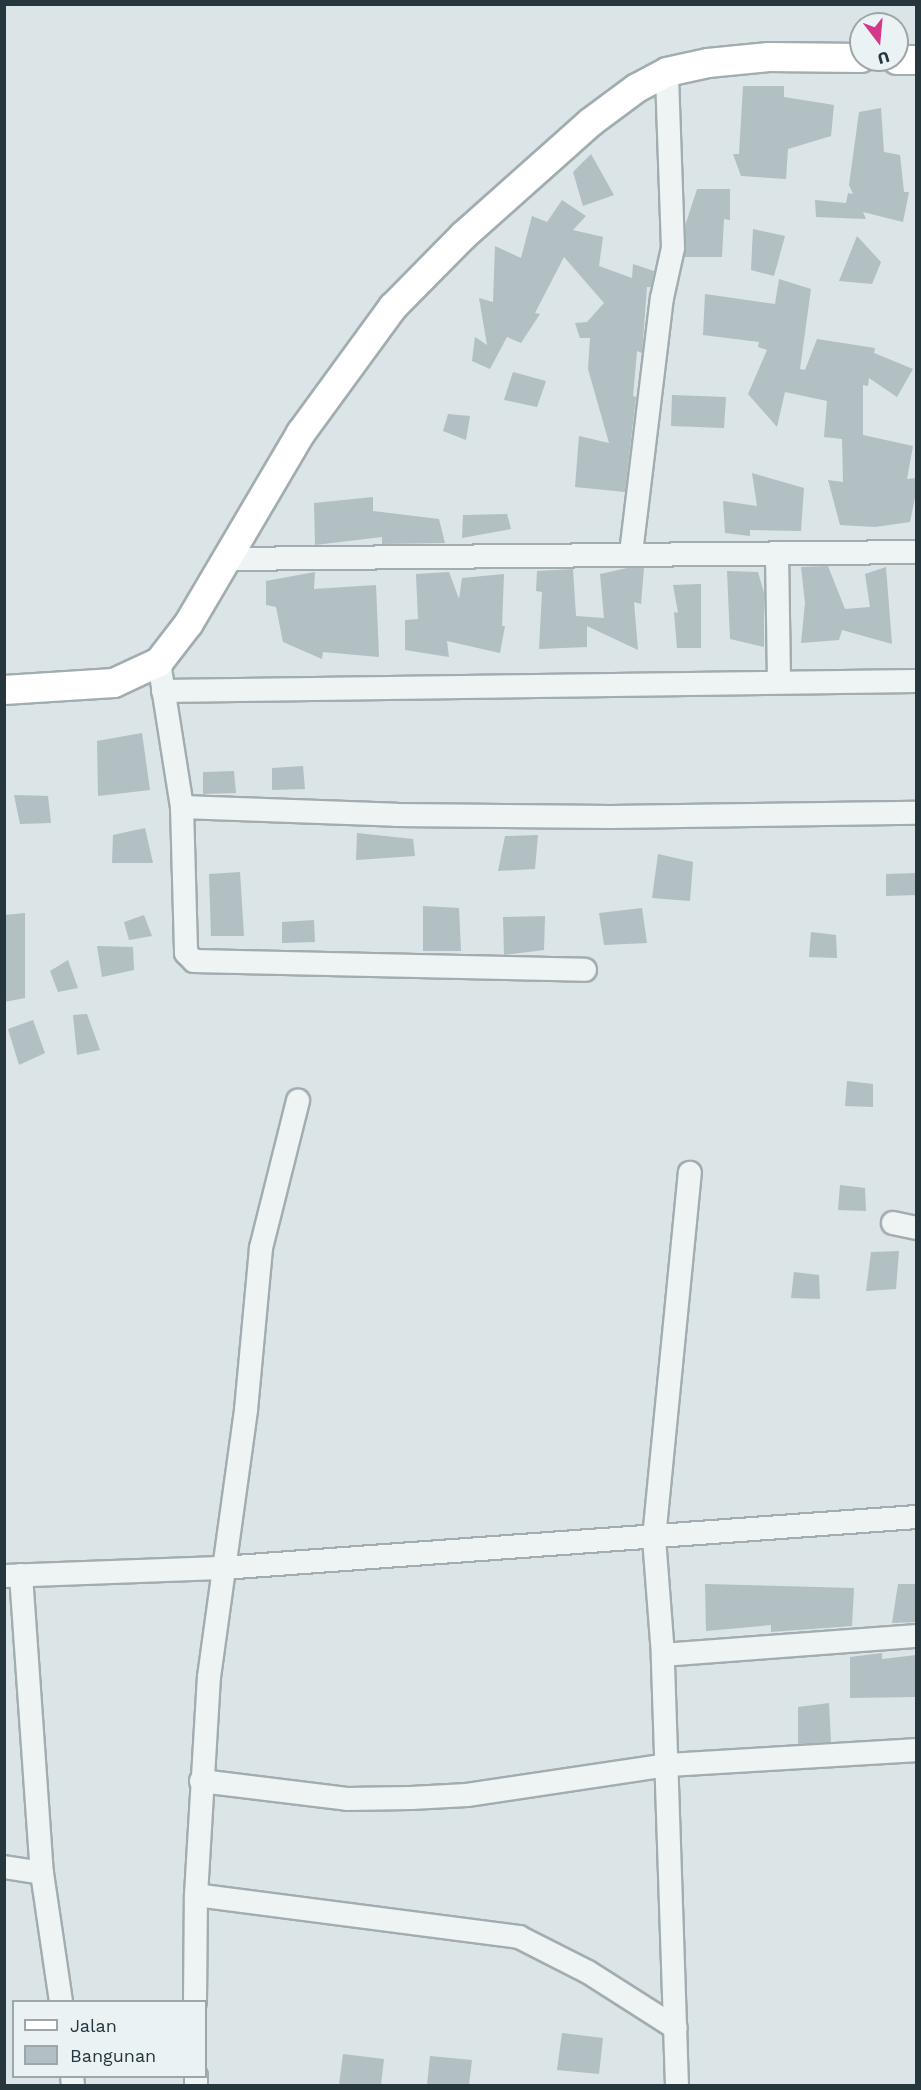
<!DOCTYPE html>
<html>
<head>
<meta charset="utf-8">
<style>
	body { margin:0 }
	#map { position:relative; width:921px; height:2090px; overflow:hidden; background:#dbe4e6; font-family:"Work Sans",sans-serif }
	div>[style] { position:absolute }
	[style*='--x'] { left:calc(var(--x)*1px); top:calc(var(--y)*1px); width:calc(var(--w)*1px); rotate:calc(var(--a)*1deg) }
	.building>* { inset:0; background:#b2bfc3 }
	.roads { filter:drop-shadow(2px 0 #a1adb0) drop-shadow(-2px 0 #a1adb0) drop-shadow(0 2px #a1adb0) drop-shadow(0 -2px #a1adb0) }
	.minor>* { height:22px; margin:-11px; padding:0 11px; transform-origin:11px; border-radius:11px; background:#eef3f4 }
	.major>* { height:28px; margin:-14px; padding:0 14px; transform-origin:14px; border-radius:14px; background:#fff }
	span { translate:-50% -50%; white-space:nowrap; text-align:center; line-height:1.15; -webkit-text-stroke:6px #eaf2f4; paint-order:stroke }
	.frame { position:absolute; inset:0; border:6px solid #25373c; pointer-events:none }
	.legend { position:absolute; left:12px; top:2000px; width:195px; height:78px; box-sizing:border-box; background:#eaf2f4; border:2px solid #9ba7aa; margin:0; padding:8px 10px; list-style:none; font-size:18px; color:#25373c }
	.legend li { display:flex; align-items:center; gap:12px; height:30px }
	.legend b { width:30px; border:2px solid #9ba7aa }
	.north { position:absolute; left:849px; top:12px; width:60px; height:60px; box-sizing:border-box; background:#eaf2f4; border:2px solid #9ba7aa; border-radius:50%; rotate:164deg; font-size:16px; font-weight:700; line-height:24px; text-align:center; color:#25373c }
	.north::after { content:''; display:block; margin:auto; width:21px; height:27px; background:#d2398b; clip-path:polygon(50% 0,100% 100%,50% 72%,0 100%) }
</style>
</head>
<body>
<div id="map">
	<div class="building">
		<div style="clip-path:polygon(743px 86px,784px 86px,784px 97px,834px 105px,831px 136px,788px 149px,786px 179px,741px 176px,733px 154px,739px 154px)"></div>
		<div style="clip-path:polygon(881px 108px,884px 152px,900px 155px,904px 192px,909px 192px,903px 222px,863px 212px,866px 219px,816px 217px,815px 200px,846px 203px,848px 193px,853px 194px,849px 185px,859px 112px)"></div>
		<div style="clip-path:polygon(591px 154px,614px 195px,583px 206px,573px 172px)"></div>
		<div style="clip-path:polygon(697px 189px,730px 189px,730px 220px,724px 219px,722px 257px,685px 257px,686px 223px)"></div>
		<div style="clip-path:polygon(562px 200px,586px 216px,573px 230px,603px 237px,599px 266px,632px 278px,633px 264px,654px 271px,651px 287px,647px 287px,642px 353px,637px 351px,633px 396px,636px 397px,625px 492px,575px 487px,579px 436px,609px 443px,588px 369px,590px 338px,580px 338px,575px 323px,587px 322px,604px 303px,564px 257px,535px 313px,540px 314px,521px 343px,507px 337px,490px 369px,472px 361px,475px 337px,487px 345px,479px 298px,493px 302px,495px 246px,521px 258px,532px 216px,547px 222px)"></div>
		<div style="clip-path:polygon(753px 229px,785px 236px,774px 276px,751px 270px)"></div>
		<div style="clip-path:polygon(857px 236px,881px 262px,872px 284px,839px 281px)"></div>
		<div style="clip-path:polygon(779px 279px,811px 289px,800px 369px,805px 370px,817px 339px,875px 348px,874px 353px,913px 369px,897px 397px,869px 378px,868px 386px,863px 385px,863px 435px,913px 446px,907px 479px,916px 478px,916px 493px,910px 522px,875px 527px,840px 525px,828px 480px,843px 482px,842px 439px,824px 437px,827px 401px,785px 392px,777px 427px,748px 394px,767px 350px,758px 347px,759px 342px,703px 335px,705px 294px,775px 304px)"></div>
		<div style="clip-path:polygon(513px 372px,546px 381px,537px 407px,504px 400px)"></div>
		<div style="clip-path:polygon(672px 395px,726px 397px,724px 428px,671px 426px)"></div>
		<div style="clip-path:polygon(448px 414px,470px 416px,466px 440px,443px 431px)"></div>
		<div style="clip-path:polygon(752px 473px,804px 488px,801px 531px,750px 530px,750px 536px,725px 533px,723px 501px,757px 506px)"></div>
		<div style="clip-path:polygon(373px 497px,373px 511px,439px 519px,445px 543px,382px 544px,382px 537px,315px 545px,314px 503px)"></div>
		<div style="clip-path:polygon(507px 514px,511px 529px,462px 538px,463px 515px)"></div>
		<div style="clip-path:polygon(828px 566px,845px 609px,870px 607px,865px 574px,886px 567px,892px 644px,842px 630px,839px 640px,801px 643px,805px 603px,801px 567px)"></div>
		<div style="clip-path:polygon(627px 568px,644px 568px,641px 604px,634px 602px,638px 650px,587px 626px,587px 647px,539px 649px,542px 592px,536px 591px,537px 571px,573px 569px,576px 616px,604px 618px,600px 574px)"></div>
		<div style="clip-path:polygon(727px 571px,758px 572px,764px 593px,764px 647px,730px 639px)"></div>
		<div style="clip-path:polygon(315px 572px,314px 589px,376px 585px,379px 657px,323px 652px,322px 659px,283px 642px,276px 607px,266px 605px,266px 581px)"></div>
		<div style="clip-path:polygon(449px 572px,459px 599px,462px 578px,504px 574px,502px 626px,505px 626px,500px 653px,447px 641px,449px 657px,405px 650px,405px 620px,418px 619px,416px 574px)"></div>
		<div style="clip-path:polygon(701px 584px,701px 648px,677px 648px,674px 612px,678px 613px,673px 585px)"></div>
		<div style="clip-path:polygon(142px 733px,150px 790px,98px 796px,97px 741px)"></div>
		<div style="clip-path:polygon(303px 766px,305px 789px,272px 790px,272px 768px)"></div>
		<div style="clip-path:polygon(234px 771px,236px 793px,203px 794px,203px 772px)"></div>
		<div style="clip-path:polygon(14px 795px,48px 796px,51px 823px,20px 824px)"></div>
		<div style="clip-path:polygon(145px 828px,153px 863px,112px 863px,113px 835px)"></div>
		<div style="clip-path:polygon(357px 833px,413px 839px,415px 856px,356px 860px)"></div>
		<div style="clip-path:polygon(538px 835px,535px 869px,498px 871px,505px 836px)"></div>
		<div style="clip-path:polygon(658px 854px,693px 862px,690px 901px,652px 898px)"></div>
		<div style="clip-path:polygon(240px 872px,244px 936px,211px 936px,209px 874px)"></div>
		<div style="clip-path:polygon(916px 873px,916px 895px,886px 896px,886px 874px)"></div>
		<div style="clip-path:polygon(423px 906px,459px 908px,461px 951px,423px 951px)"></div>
		<div style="clip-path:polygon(642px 908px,647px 943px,604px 945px,599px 913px)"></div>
		<div style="clip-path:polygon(25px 913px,25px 998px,4px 1002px,4px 915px)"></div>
		<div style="clip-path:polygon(144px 915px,152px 936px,129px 940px,124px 922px)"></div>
		<div style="clip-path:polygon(545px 916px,544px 950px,504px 955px,503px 917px)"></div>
		<div style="clip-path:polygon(314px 920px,315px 942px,282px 943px,282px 922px)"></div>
		<div style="clip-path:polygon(811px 932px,836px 935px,837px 958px,809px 957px)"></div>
		<div style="clip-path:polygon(97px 946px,133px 947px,134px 970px,102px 977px)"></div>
		<div style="clip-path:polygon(68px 960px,78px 988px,58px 992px,50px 971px)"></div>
		<div style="clip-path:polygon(87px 1014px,100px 1050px,77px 1055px,73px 1015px)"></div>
		<div style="clip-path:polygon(33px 1020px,45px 1053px,19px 1065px,8px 1029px)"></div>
		<div style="clip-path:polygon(847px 1081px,873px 1084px,873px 1107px,845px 1106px)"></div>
		<div style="clip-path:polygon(840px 1185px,865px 1188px,866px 1211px,838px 1210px)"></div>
		<div style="clip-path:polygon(899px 1251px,896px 1289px,866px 1291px,871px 1252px)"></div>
		<div style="clip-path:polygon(794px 1272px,819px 1275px,820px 1299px,791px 1298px)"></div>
		<div style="clip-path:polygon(705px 1584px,854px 1588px,852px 1626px,771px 1632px,771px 1625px,706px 1631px)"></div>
		<div style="clip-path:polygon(898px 1584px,916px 1584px,916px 1622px,892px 1623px)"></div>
		<div style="clip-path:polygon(882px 1653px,882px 1659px,916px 1655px,916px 1697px,850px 1698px,850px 1657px)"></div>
		<div style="clip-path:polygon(829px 1703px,831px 1742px,798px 1744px,798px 1707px)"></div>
		<div style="clip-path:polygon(562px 2033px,603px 2038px,599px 2074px,557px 2070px)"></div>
		<div style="clip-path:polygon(343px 2054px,384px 2059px,381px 2085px,339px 2085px)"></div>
		<div style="clip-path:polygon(430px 2056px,472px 2060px,469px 2085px,427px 2085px)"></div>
	</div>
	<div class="roads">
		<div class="minor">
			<div style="--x:631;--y:553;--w:257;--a:-83.1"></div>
			<div style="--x:662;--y:298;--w:51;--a:-77.6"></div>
			<div style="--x:673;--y:248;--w:176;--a:-92"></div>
			<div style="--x:777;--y:553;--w:129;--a:89.1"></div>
			<div style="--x:227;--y:559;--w:689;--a:-0.58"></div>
			<div style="--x:159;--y:662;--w:147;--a:81"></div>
			<div style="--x:182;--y:807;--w:214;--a:2.1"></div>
			<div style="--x:396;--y:815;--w:215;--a:0.5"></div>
			<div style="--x:611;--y:817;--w:305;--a:-0.8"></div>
			<div style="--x:163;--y:691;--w:753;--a:-0.76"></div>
			<div style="--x:182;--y:807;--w:146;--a:88.4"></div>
			<div style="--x:186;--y:953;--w:11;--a:45"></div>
			<div style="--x:194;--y:961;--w:391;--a:1.3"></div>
			<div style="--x:893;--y:1223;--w:24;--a:12"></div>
			<div style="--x:21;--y:1575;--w:299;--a:86"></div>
			<div style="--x:42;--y:1873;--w:130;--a:81.6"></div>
			<div style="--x:4;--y:1576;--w:218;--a:-2.1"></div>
			<div style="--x:222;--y:1568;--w:696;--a:-4.2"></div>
			<div style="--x:663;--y:1655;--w:254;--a:-4.3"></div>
			<div style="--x:201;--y:1781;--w:147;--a:7"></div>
			<div style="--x:347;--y:1799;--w:64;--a:-0.9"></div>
			<div style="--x:411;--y:1798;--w:56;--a:-3.1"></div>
			<div style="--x:467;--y:1795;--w:202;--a:-8.5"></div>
			<div style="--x:667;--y:1765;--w:249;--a:-3.4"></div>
			<div style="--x:4;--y:1867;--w:38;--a:9"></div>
			<div style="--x:196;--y:1895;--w:326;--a:7.4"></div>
			<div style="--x:519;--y:1937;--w:77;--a:26.9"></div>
			<div style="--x:588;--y:1972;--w:104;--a:32.5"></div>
			<div style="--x:195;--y:2002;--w:107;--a:-89.5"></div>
			<div style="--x:196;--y:1895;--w:218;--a:-86.6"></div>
			<div style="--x:209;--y:1677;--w:270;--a:-82.1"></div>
			<div style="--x:246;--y:1410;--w:163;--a:-84.7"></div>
			<div style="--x:261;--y:1248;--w:152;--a:-75.9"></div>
			<div style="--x:72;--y:2076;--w:10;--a:84"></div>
			<div style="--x:196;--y:2076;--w:10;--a:90"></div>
			<div style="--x:677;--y:2086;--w:431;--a:-91.9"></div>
			<div style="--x:663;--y:1655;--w:117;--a:-94.4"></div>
			<div style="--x:654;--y:1538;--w:367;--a:-84.4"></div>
		</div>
		<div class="major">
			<div style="--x:897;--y:60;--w:19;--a:0"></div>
			<div style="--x:4;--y:690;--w:110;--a:-3.6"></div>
			<div style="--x:114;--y:683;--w:50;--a:-25"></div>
			<div style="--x:159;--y:662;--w:49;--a:-52.4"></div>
			<div style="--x:189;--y:623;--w:221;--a:-59.5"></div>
			<div style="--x:301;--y:433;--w:156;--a:-53.9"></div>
			<div style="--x:393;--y:307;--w:100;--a:-45.4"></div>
			<div style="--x:463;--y:236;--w:171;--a:-41.7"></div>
			<div style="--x:591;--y:122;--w:57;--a:-36.5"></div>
			<div style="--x:637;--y:88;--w:34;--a:-28"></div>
			<div style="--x:667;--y:72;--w:42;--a:-12.4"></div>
			<div style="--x:708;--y:63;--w:61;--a:-5.6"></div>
			<div style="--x:769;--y:57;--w:92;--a:0.6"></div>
		</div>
	</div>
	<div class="frame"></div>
	<ul class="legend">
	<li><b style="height:8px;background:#fff"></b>Jalan</li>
	<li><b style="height:16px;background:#b2bfc3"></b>Bangunan</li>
	</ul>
	<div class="north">U</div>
</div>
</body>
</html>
